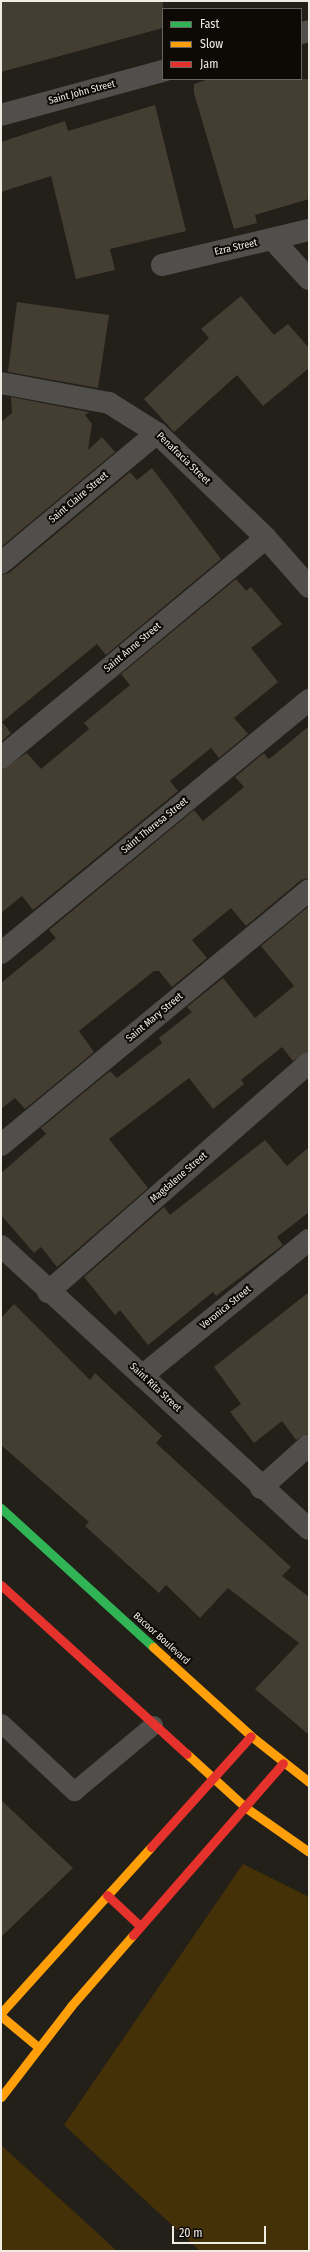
<!DOCTYPE html>
<html>
<head>
<meta charset="utf-8">
<style>
	body { margin:0 }
	#map { position:relative; width:310px; height:2252px; overflow:hidden; background:#231f19; font-family:"Fira Sans Condensed",sans-serif }
	div>[style] { position:absolute }
	[style*='--x'] { left:calc(var(--x)*1px); top:calc(var(--y)*1px); width:calc(var(--w)*1px); rotate:calc(var(--a)*1deg) }
	.green>* { inset:0; background:#453108 }
	.building>* { inset:0; background:#443d32 }
	.lane>* { height:19px; margin:-9.5px; padding:0 9.5px; transform-origin:9.5px; border-radius:9.5px; background:#504f4c }
	.street>* { height:22px; margin:-11px; padding:0 11px; transform-origin:11px; border-radius:11px; background:#504f4c }
	.fast>* { height:9px; margin:-4.5px; padding:0 4.5px; transform-origin:4.5px; border-radius:4.5px; background:#30b455 }
	.slow>* { height:9px; margin:-4.5px; padding:0 4.5px; transform-origin:4.5px; border-radius:4.5px; background:#ff9f0a }
	.jam>* { height:9px; margin:-4.5px; padding:0 4.5px; transform-origin:4.5px; border-radius:4.5px; background:#e5322d }
	span { translate:-50% -50%; white-space:nowrap; text-align:center; line-height:1.15; -webkit-text-stroke:4px #0d0a06; paint-order:stroke }
	.street-label { font-size:10px; color:#f0ece4 }
	.frame { position:absolute; inset:0; border:2px solid #f0ece4; pointer-events:none }
	.legend { position:absolute; left:162px; top:8px; width:140px; height:72px; box-sizing:border-box; background:#0d0a06; border:1px solid #68645f; margin:0; padding:5px 7px; list-style:none; font-size:12px; color:#f0ece4 }
	.legend li { display:flex; align-items:center; gap:8px; height:20px }
	.legend b { width:20px; border:1px solid #68645f }
	.scale { position:absolute; left:172px; top:2226px; width:94px; height:18px; box-sizing:border-box; border:2px solid #f0ece4; border-top:0; padding-left:5px; font-size:12px; line-height:14px; white-space:nowrap; color:#f0ece4; -webkit-text-stroke:3px #0d0a06; paint-order:stroke }
</style>
</head>
<body>
<div id="map">
	<div class="green">
		<div style="clip-path:polygon(243px 1864px,309px 1897px,309px 2251px,200px 2251px,64px 2125px)"></div>
		<div style="clip-path:polygon(1px 2145px,117px 2251px,1px 2251px)"></div>
	</div>
	<div class="building">
		<div style="clip-path:polygon(1px 1px,163px 1px,163px 28px,1px 72px)"></div>
		<div style="clip-path:polygon(209px 79px,309px 79px,309px 199px,255px 215px,257px 223px,234px 229px,194px 93px,194px 84px)"></div>
		<div style="clip-path:polygon(155px 105px,186px 231px,110px 249px,115px 270px,76px 279px,51px 176px,1px 192px,1px 142px,65px 121px,68px 131px)"></div>
		<div style="clip-path:polygon(241px 296px,274px 335px,288px 324px,309px 348px,309px 368px,263px 406px,237px 375px,174px 432px,144px 399px,209px 338px,201px 329px)"></div>
		<div style="clip-path:polygon(17px 302px,109px 315px,98px 388px,8px 372px)"></div>
		<div style="clip-path:polygon(11px 397px,89px 412px,85px 415px,92px 424px,88px 450px,102px 437px,115px 452px,1px 547px,1px 422px,12px 413px)"></div>
		<div style="clip-path:polygon(152px 468px,221px 559px,106px 655px,97px 644px,2px 722px,11px 733px,1px 742px,1px 575px,9px 573px,130px 472px,137px 480px)"></div>
		<div style="clip-path:polygon(236px 579px,246px 591px,251px 587px,282px 624px,251px 648px,278px 682px,234px 718px,248px 734px,219px 758px,211px 748px,170px 781px,178px 791px,33px 910px,22px 896px,1px 913px,1px 770px,27px 753px,41px 769px,89px 729px,84px 723px,130px 685px,121px 674px)"></div>
		<div style="clip-path:polygon(309px 726px,309px 878px,301px 880px,246px 926px,231px 908px,192px 940px,207px 958px,172px 987px,159px 971px,154px 971px,79px 1031px,94px 1052px,25px 1109px,15px 1098px,1px 1109px,1px 983px,56px 938px,49px 930px,194px 810px,203px 821px,244px 787px,235px 777px,264px 753px,268px 759px,272px 757px)"></div>
		<div style="clip-path:polygon(309px 906px,309px 1051px,293px 1061px,282px 1047px,241px 1080px,244px 1084px,213px 1109px,189px 1078px,109px 1139px,148px 1188px,57px 1267px,41px 1247px,34px 1253px,1px 1215px,1px 1173px,46px 1134px,41px 1128px,110px 1071px,117px 1078px,162px 1043px,159px 1038px,192px 1012px,187px 1007px,223px 978px,255px 1018px,294px 986px,261px 946px)"></div>
		<div style="clip-path:polygon(265px 1140px,287px 1166px,309px 1147px,309px 1212px,277px 1237px,283px 1245px,216px 1296px,213px 1292px,148px 1345px,120px 1310px,115px 1315px,84px 1277px,164px 1207px,170px 1215px)"></div>
		<div style="clip-path:polygon(309px 1292px,309px 1433px,296px 1440px,282px 1421px,254px 1443px,230px 1412px,241px 1404px,214px 1367px)"></div>
		<div style="clip-path:polygon(14px 1304px,90px 1380px,95px 1373px,129px 1405px,162px 1436px,156px 1443px,291px 1567px,282px 1576px,309px 1597px,309px 1735px,255px 1689px,299px 1643px,228px 1588px,200px 1618px,166px 1585px,159px 1593px,85px 1526px,89px 1522px,1px 1445px,1px 1318px)"></div>
		<div style="clip-path:polygon(1px 1800px,73px 1868px,1px 1937px)"></div>
	</div>
	<div class="lane">
		<div style="--x:1;--y:1723;--w:100;--a:43"></div>
		<div style="--x:74;--y:1791;--w:103;--a:-39.9"></div>
	</div>
	<div class="street">
		<div style="--x:301;--y:33;--w:8;--a:-14"></div>
		<div style="--x:1;--y:115;--w:168;--a:-15.2"></div>
		<div style="--x:273;--y:240;--w:53;--a:47.3"></div>
		<div style="--x:162;--y:265;--w:151;--a:-13.4"></div>
		<div style="--x:1;--y:383;--w:110;--a:10.5"></div>
		<div style="--x:109;--y:403;--w:57;--a:32"></div>
		<div style="--x:157;--y:433;--w:151;--a:43.9"></div>
		<div style="--x:266;--y:538;--w:65;--a:48.7"></div>
		<div style="--x:1;--y:563;--w:203;--a:-39.8"></div>
		<div style="--x:1;--y:758;--w:344;--a:-39.7"></div>
		<div style="--x:1;--y:953;--w:399;--a:-39.4"></div>
		<div style="--x:1;--y:1145;--w:400;--a:-39.6"></div>
		<div style="--x:1;--y:1246;--w:418;--a:42.6"></div>
		<div style="--x:48;--y:1292;--w:347;--a:-41.3"></div>
		<div style="--x:142;--y:1376;--w:215;--a:-39.2"></div>
		<div style="--x:261;--y:1488;--w:64;--a:-41.9"></div>
	</div>
	<div class="fast">
		<div style="--x:1;--y:1508;--w:206;--a:42.4"></div>
	</div>
	<div class="slow">
		<div style="--x:153;--y:1647;--w:132;--a:42.2"></div>
		<div style="--x:251;--y:1736;--w:74;--a:38.4"></div>
		<div style="--x:187;--y:1754;--w:79;--a:42.4"></div>
		<div style="--x:245;--y:1807;--w:78;--a:35.1"></div>
		<div style="--x:1;--y:2013;--w:224;--a:-47.9"></div>
		<div style="--x:1;--y:2016;--w:47;--a:39.8"></div>
		<div style="--x:1;--y:2097;--w:115;--a:-52.4"></div>
		<div style="--x:71;--y:2006;--w:94;--a:-48.9"></div>
	</div>
	<div class="jam">
		<div style="--x:1;--y:1585;--w:251;--a:42.3"></div>
		<div style="--x:151;--y:1847;--w:149;--a:-48"></div>
		<div style="--x:107;--y:1895;--w:45;--a:43.2"></div>
		<div style="--x:133;--y:1935;--w:228;--a:-48.9"></div>
	</div>
	<div class="street-label">
		<span style="left:82px;top:93px;rotate:-15deg">Saint John Street</span>
		<span style="left:236px;top:248px;rotate:-13deg">Ezra Street</span>
		<span style="left:183px;top:459px;rotate:44deg">Penafracia Street</span>
		<span style="left:79px;top:498px;rotate:-40deg">Saint Claire Street</span>
		<span style="left:133px;top:648px;rotate:-40deg">Saint Anne Street</span>
		<span style="left:155px;top:826px;rotate:-39deg">Saint Theresa Street</span>
		<span style="left:155px;top:1018px;rotate:-40deg">Saint Mary Street</span>
		<span style="left:179px;top:1178px;rotate:-41deg">Magdalene Street</span>
		<span style="left:226px;top:1308px;rotate:-39deg">Veronica Street</span>
		<span style="left:155px;top:1388px;rotate:43deg">Saint Rita Street</span>
		<span style="left:161px;top:1639px;rotate:42deg">Bacoor Boulevard</span>
	</div>
	<div class="frame"></div>
	<ul class="legend">
	<li><b style="height:5px;background:#30b455"></b>Fast</li>
	<li><b style="height:5px;background:#ff9f0a"></b>Slow</li>
	<li><b style="height:5px;background:#e5322d"></b>Jam</li>
	</ul>
	<div class="scale">20 m</div>
</div>
</body>
</html>
